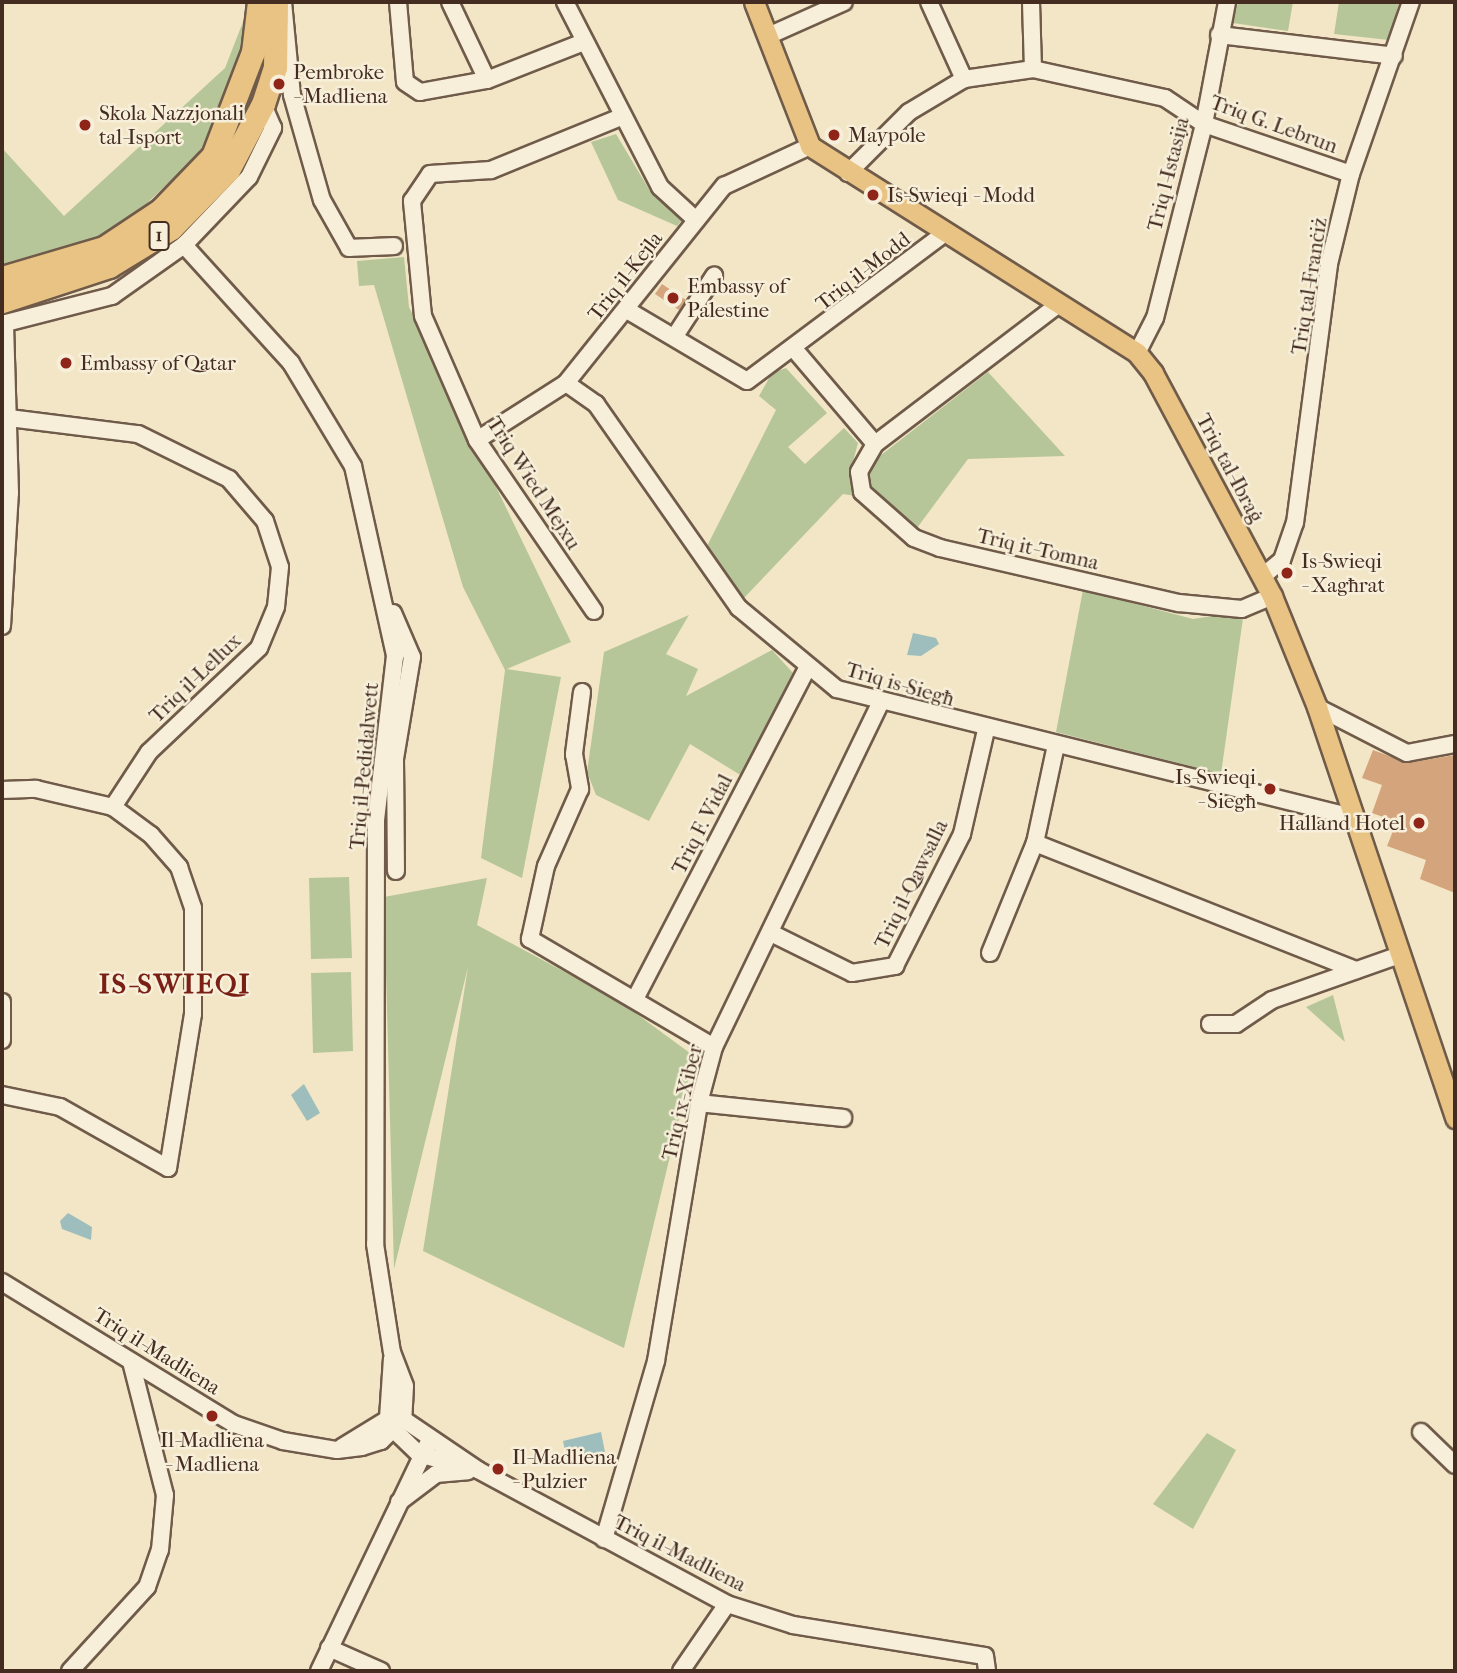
<!DOCTYPE html>
<html>
<head>
<meta charset="utf-8">
<style>
	body { margin:0 }
	#map { position:relative; width:1457px; height:1673px; overflow:hidden; background:#f2e6c6; font-family:"IM FELL French Canon",serif }
	div>[style] { position:absolute }
	[style*='--x'] { left:calc(var(--x)*1px); top:calc(var(--y)*1px); width:calc(var(--w)*1px); rotate:calc(var(--a)*1deg) }
	.green>* { inset:0; background:#b7c698 }
	.water>* { inset:0; background:#9dbebc }
	.building>* { inset:0; background:#d4a47c }
	.roads { filter:drop-shadow(2px 0 #705b4a) drop-shadow(-2px 0 #705b4a) drop-shadow(0 2px #705b4a) drop-shadow(0 -2px #705b4a) }
	.minor>* { height:16px; margin:-8px; padding:0 8px; transform-origin:8px; border-radius:8px; background:#f7efda }
	.major>* { height:19px; margin:-9.5px; padding:0 9.5px; transform-origin:9.5px; border-radius:9.5px; background:#e9c383 }
	.highway>* { height:23px; margin:-11.5px; padding:0 11.5px; transform-origin:11.5px; border-radius:11.5px; background:#e9c383 }
	.dots>* { width:19px; height:19px; translate:-50% -50%; box-sizing:border-box; border:4px solid #f7efda; border-radius:50% }
	span { translate:-50% -50%; white-space:nowrap; text-align:center; line-height:1.15; -webkit-text-stroke:5px #f7efda; paint-order:stroke }
	.shield-label span { padding:2px 5px; background:#f7efda; border:2px solid; border-radius:5px; -webkit-text-stroke-width:0 }
	.shield-label { font-size:19px; color:#442d20; font-weight:700 }
	.poi-label { font-size:21px; color:#442d20 }
	.left { translate:0 -50%; text-align:left }
	.right { translate:-100% -50%; text-align:right }
	.street-label { font-size:21px; color:#442d20 }
	.district-label { font-size:28px; color:#7a1f14; font-weight:700; letter-spacing:2px }
	.frame { position:absolute; inset:0; border:4px solid #442d20; pointer-events:none }
</style>
</head>
<body>
<div id="map">
	<div class="green">
		<div style="clip-path:polygon(1238px 2px,1293px 2px,1288px 31px,1233px 23px)"></div>
		<div style="clip-path:polygon(1339px 2px,1399px 2px,1389px 40px,1334px 34px)"></div>
		<div style="clip-path:polygon(248px 9px,227px 111px,193px 160px,143px 207px,95px 240px,2px 268px,2px 148px,64px 216px,225px 68px)"></div>
		<div style="clip-path:polygon(616px 134px,650px 191px,682px 220px,677px 226px,618px 200px,591px 142px)"></div>
		<div style="clip-path:polygon(404px 257px,409px 307px,571px 642px,507px 669px,561px 677px,522px 878px,481px 858px,505px 670px,463px 587px,374px 285px,359px 286px,357px 261px)"></div>
		<div style="clip-path:polygon(786px 368px,827px 413px,788px 447px,805px 464px,844px 428px,858px 443px,849px 476px,856px 496px,843px 494px,744px 598px,706px 548px,776px 410px,759px 396px,772px 373px)"></div>
		<div style="clip-path:polygon(988px 372px,1065px 456px,968px 459px,917px 528px,865px 480px,872px 462px)"></div>
		<div style="clip-path:polygon(1083px 590px,1193px 619px,1244px 611px,1221px 774px,1056px 732px)"></div>
		<div style="clip-path:polygon(689px 615px,666px 654px,698px 669px,686px 696px,772px 650px,793px 673px,742px 776px,690px 744px,649px 821px,596px 795px,587px 772px,604px 652px)"></div>
		<div style="clip-path:polygon(349px 877px,352px 958px,311px 959px,309px 878px)"></div>
		<div style="clip-path:polygon(487px 878px,477px 925px,619px 1001px,694px 1056px,624px 1348px,423px 1251px,468px 967px,394px 1269px,384px 897px)"></div>
		<div style="clip-path:polygon(351px 972px,353px 1051px,313px 1053px,311px 973px)"></div>
		<div style="clip-path:polygon(1333px 995px,1345px 1042px,1306px 1007px)"></div>
		<div style="clip-path:polygon(1207px 1433px,1236px 1450px,1193px 1529px,1153px 1504px)"></div>
	</div>
	<div class="water">
		<div style="clip-path:polygon(913px 633px,936px 638px,939px 644px,921px 656px,907px 655px)"></div>
		<div style="clip-path:polygon(304px 1084px,320px 1113px,307px 1121px,291px 1095px)"></div>
		<div style="clip-path:polygon(68px 1213px,92px 1227px,91px 1240px,62px 1229px,60px 1221px)"></div>
		<div style="clip-path:polygon(601px 1432px,605px 1452px,567px 1461px,563px 1441px)"></div>
	</div>
	<div class="building">
		<div style="clip-path:polygon(662px 284px,686px 300px,679px 310px,655px 294px)"></div>
		<div style="clip-path:polygon(1373px 750px,1408px 763px,1455px 755px,1455px 893px,1420px 879px,1426px 860px,1387px 846px,1393px 831px,1381px 827px,1386px 818px,1372px 813px,1382px 785px,1362px 778px)"></div>
	</div>
	<div class="roads">
		<div class="minor">
			<div style="--x:283;--y:2;--w:93;--a:84.5"></div>
			<div style="--x:292;--y:95;--w:109;--a:74.1"></div>
			<div style="--x:322;--y:200;--w:55;--a:60.6"></div>
			<div style="--x:349;--y:248;--w:45;--a:-2.5"></div>
			<div style="--x:398;--y:2;--w:80;--a:85"></div>
			<div style="--x:405;--y:82;--w:18;--a:34"></div>
			<div style="--x:420;--y:92;--w:68;--a:-10.2"></div>
			<div style="--x:487;--y:80;--w:104;--a:-21.4"></div>
			<div style="--x:450;--y:2;--w:86;--a:64.6"></div>
			<div style="--x:565;--y:2;--w:208;--a:62.8"></div>
			<div style="--x:660;--y:187;--w:49;--a:42.5"></div>
			<div style="--x:929;--y:2;--w:85;--a:65.6"></div>
			<div style="--x:1031;--y:2;--w:67;--a:88.3"></div>
			<div style="--x:1219;--y:35;--w:176;--a:6.8"></div>
			<div style="--x:768;--y:36;--w:83;--a:-24.1"></div>
			<div style="--x:848;--y:173;--w:86;--a:-45"></div>
			<div style="--x:909;--y:112;--w:64;--a:-31"></div>
			<div style="--x:964;--y:79;--w:70;--a:-8.2"></div>
			<div style="--x:1033;--y:69;--w:135;--a:12.4"></div>
			<div style="--x:1165;--y:98;--w:47;--a:33.7"></div>
			<div style="--x:1204;--y:124;--w:155;--a:18.8"></div>
			<div style="--x:184;--y:245;--w:159;--a:47.8"></div>
			<div style="--x:291;--y:363;--w:120;--a:59"></div>
			<div style="--x:353;--y:466;--w:195;--a:77.5"></div>
			<div style="--x:395;--y:656;--w:165;--a:96.6"></div>
			<div style="--x:376;--y:820;--w:424;--a:90.1"></div>
			<div style="--x:375;--y:1244;--w:109;--a:81.1"></div>
			<div style="--x:392;--y:1352;--w:36;--a:69"></div>
			<div style="--x:405;--y:1386;--w:33;--a:93"></div>
			<div style="--x:1059;--y:304;--w:231;--a:142.7"></div>
			<div style="--x:875;--y:444;--w:32;--a:120"></div>
			<div style="--x:859;--y:472;--w:20;--a:81"></div>
			<div style="--x:862;--y:492;--w:69;--a:41.5"></div>
			<div style="--x:914;--y:538;--w:28;--a:21"></div>
			<div style="--x:940;--y:548;--w:245;--a:13"></div>
			<div style="--x:1179;--y:603;--w:63;--a:5.4"></div>
			<div style="--x:1242;--y:609;--w:33;--a:-23"></div>
			<div style="--x:627;--y:310;--w:139;--a:30.6"></div>
			<div style="--x:747;--y:381;--w:247;--a:-36.8"></div>
			<div style="--x:2;--y:324;--w:114;--a:-14.3"></div>
			<div style="--x:112;--y:296;--w:88;--a:-35.3"></div>
			<div style="--x:184;--y:245;--w:94;--a:-46.3"></div>
			<div style="--x:249;--y:177;--w:55;--a:-63.9"></div>
			<div style="--x:273;--y:128;--w:26;--a:-113"></div>
			<div style="--x:675;--y:336;--w:72;--a:-57"></div>
			<div style="--x:795;--y:350;--w:123;--a:49.6"></div>
			<div style="--x:1137;--y:353;--w:39;--a:-63"></div>
			<div style="--x:1155;--y:318;--w:200;--a:-75.8"></div>
			<div style="--x:1204;--y:124;--w:124;--a:-79.3"></div>
			<div style="--x:566;--y:383;--w:37;--a:35"></div>
			<div style="--x:596;--y:404;--w:249;--a:55"></div>
			<div style="--x:739;--y:608;--w:127;--a:39.6"></div>
			<div style="--x:837;--y:689;--w:531;--a:13.96"></div>
			<div style="--x:9;--y:418;--w:130;--a:7.1"></div>
			<div style="--x:138;--y:434;--w:102;--a:26.3"></div>
			<div style="--x:229;--y:479;--w:55;--a:49.4"></div>
			<div style="--x:265;--y:521;--w:48;--a:71.9"></div>
			<div style="--x:280;--y:567;--w:40;--a:95.7"></div>
			<div style="--x:276;--y:607;--w:44;--a:112.5"></div>
			<div style="--x:259;--y:648;--w:151;--a:136.6"></div>
			<div style="--x:149;--y:752;--w:66;--a:123.2"></div>
			<div style="--x:477;--y:440;--w:106;--a:-32.6"></div>
			<div style="--x:566;--y:383;--w:253;--a:-51.3"></div>
			<div style="--x:724;--y:186;--w:95;--a:-24.9"></div>
			<div style="--x:1263;--y:576;--w:25;--a:-40"></div>
			<div style="--x:1282;--y:560;--w:39;--a:-71"></div>
			<div style="--x:1295;--y:523;--w:261;--a:-82.5"></div>
			<div style="--x:1329;--y:264;--w:93;--a:-76.3"></div>
			<div style="--x:1351;--y:174;--w:182;--a:-70.8"></div>
			<div style="--x:594;--y:611;--w:207;--a:-124.4"></div>
			<div style="--x:477;--y:440;--w:135;--a:-113.5"></div>
			<div style="--x:423;--y:316;--w:116;--a:-95.5"></div>
			<div style="--x:412;--y:201;--w:32;--a:-56"></div>
			<div style="--x:430;--y:174;--w:61;--a:-3.8"></div>
			<div style="--x:491;--y:170;--w:140;--a:-22.2"></div>
			<div style="--x:393;--y:613;--w:48;--a:66.6"></div>
			<div style="--x:412;--y:657;--w:103;--a:99.5"></div>
			<div style="--x:395;--y:759;--w:112;--a:89.5"></div>
			<div style="--x:2;--y:626;--w:133;--a:-86.6"></div>
			<div style="--x:10;--y:493;--w:170;--a:-91.7"></div>
			<div style="--x:582;--y:692;--w:63;--a:97.4"></div>
			<div style="--x:574;--y:754;--w:36;--a:80"></div>
			<div style="--x:580;--y:789;--w:84;--a:113.8"></div>
			<div style="--x:546;--y:866;--w:75;--a:102.4"></div>
			<div style="--x:530;--y:939;--w:213;--a:30.4"></div>
			<div style="--x:1317;--y:707;--w:101;--a:27.1"></div>
			<div style="--x:1407;--y:753;--w:49;--a:-10.6"></div>
			<div style="--x:2;--y:790;--w:34;--a:-2"></div>
			<div style="--x:36;--y:789;--w:79;--a:13.2"></div>
			<div style="--x:113;--y:807;--w:47;--a:36.4"></div>
			<div style="--x:151;--y:835;--w:43;--a:48.8"></div>
			<div style="--x:179;--y:867;--w:43;--a:71.1"></div>
			<div style="--x:193;--y:908;--w:106;--a:90"></div>
			<div style="--x:193;--y:1014;--w:156;--a:99.2"></div>
			<div style="--x:168;--y:1168;--w:124;--a:-150.5"></div>
			<div style="--x:60;--y:1107;--w:59;--a:-168.3"></div>
			<div style="--x:1035;--y:843;--w:345;--a:21.6"></div>
			<div style="--x:771;--y:933;--w:90;--a:26.3"></div>
			<div style="--x:852;--y:973;--w:44;--a:-9.2"></div>
			<div style="--x:895;--y:966;--w:148;--a:-63.1"></div>
			<div style="--x:962;--y:834;--w:107;--a:-77"></div>
			<div style="--x:990;--y:953;--w:119;--a:-67.8"></div>
			<div style="--x:1035;--y:843;--w:100;--a:-77.9"></div>
			<div style="--x:635;--y:999;--w:373;--a:-62.5"></div>
			<div style="--x:2;--y:1002;--w:38;--a:90"></div>
			<div style="--x:1210;--y:1024;--w:26;--a:0"></div>
			<div style="--x:1236;--y:1024;--w:43;--a:-33.7"></div>
			<div style="--x:1272;--y:1000;--w:133;--a:-19.4"></div>
			<div style="--x:699;--y:1103;--w:145;--a:5.9"></div>
			<div style="--x:2;--y:1282;--w:272;--a:31.5"></div>
			<div style="--x:234;--y:1424;--w:52;--a:19.1"></div>
			<div style="--x:283;--y:1441;--w:55;--a:9.5"></div>
			<div style="--x:337;--y:1450;--w:25;--a:-7"></div>
			<div style="--x:362;--y:1447;--w:20;--a:-18"></div>
			<div style="--x:381;--y:1441;--w:31;--a:-45"></div>
			<div style="--x:392;--y:1358;--w:61;--a:93.8"></div>
			<div style="--x:388;--y:1419;--w:13;--a:61"></div>
			<div style="--x:394;--y:1430;--w:35;--a:44"></div>
			<div style="--x:419;--y:1454;--w:41;--a:15.8"></div>
			<div style="--x:403;--y:1419;--w:91;--a:34.2"></div>
			<div style="--x:478;--y:1470;--w:283;--a:28.3"></div>
			<div style="--x:727;--y:1604;--w:69;--a:17.7"></div>
			<div style="--x:793;--y:1625;--w:194;--a:9.2"></div>
			<div style="--x:985;--y:1656;--w:15;--a:82"></div>
			<div style="--x:1421;--y:1432;--w:47;--a:44.1"></div>
			<div style="--x:342;--y:1447;--w:54;--a:-31.3"></div>
			<div style="--x:399;--y:1502;--w:46;--a:-37.1"></div>
			<div style="--x:436;--y:1474;--w:32;--a:-5"></div>
			<div style="--x:604;--y:1539;--w:185;--a:-73.7"></div>
			<div style="--x:656;--y:1361;--w:262;--a:-80.5"></div>
			<div style="--x:699;--y:1103;--w:58;--a:-75"></div>
			<div style="--x:714;--y:1047;--w:383;--a:-64.2"></div>
			<div style="--x:329;--y:1648;--w:57;--a:23.9"></div>
			<div style="--x:70;--y:1671;--w:114;--a:-47.5"></div>
			<div style="--x:147;--y:1587;--w:39;--a:-71"></div>
			<div style="--x:160;--y:1550;--w:55;--a:-84.8"></div>
			<div style="--x:165;--y:1495;--w:137;--a:-104.3"></div>
			<div style="--x:319;--y:1671;--w:257;--a:-64.4"></div>
			<div style="--x:681;--y:1671;--w:81;--a:-55.5"></div>
		</div>
		<div class="major">
			<div style="--x:754;--y:2;--w:155;--a:68.7"></div>
			<div style="--x:810;--y:146;--w:387;--a:32.3"></div>
			<div style="--x:1137;--y:353;--w:26;--a:51"></div>
			<div style="--x:1153;--y:373;--w:253;--a:61.9"></div>
			<div style="--x:1272;--y:596;--w:120;--a:67.9"></div>
			<div style="--x:1317;--y:707;--w:434;--a:71.4"></div>
		</div>
		<div class="highway">
			<div style="--x:2;--y:278;--w:106;--a:-16.4"></div>
			<div style="--x:104;--y:248;--w:69;--a:-33.7"></div>
			<div style="--x:161;--y:210;--w:75;--a:-46.1"></div>
			<div style="--x:213;--y:156;--w:111;--a:-69"></div>
			<div style="--x:253;--y:52;--w:50;--a:-83.2"></div>
			<div style="--x:2;--y:301;--w:113;--a:-18.1"></div>
			<div style="--x:109;--y:266;--w:73;--a:-31.5"></div>
			<div style="--x:171;--y:228;--w:81;--a:-45.5"></div>
			<div style="--x:228;--y:170;--w:75;--a:-62.1"></div>
			<div style="--x:263;--y:104;--w:39;--a:-72"></div>
			<div style="--x:275;--y:67;--w:65;--a:-89.1"></div>
		</div>
	</div>
	<div class="dots">
		<div style="left:279px;top:84px;background:#8f2418"></div>
		<div style="left:85px;top:125px;background:#8f2418"></div>
		<div style="left:834px;top:135px;background:#8f2418"></div>
		<div style="left:873px;top:195px;background:#8f2418"></div>
		<div style="left:673px;top:298px;background:#8f2418"></div>
		<div style="left:66px;top:363px;background:#8f2418"></div>
		<div style="left:1287px;top:573px;background:#8f2418"></div>
		<div style="left:1270px;top:789px;background:#8f2418"></div>
		<div style="left:1419px;top:823px;background:#8f2418"></div>
		<div style="left:212px;top:1416px;background:#8f2418"></div>
		<div style="left:498px;top:1469px;background:#8f2418"></div>
	</div>
	<div class="shield-label">
		<span style="left:159px;top:236px">1</span>
	</div>
	<div class="poi-label">
		<span class="left" style="left:293px;top:84px">Pembroke<br>- Madliena</span>
		<span class="left" style="left:99px;top:125px">Skola Nazzjonali<br>tal-Isport</span>
		<span class="left" style="left:848px;top:135px">Maypole</span>
		<span class="left" style="left:887px;top:195px">Is-Swieqi - Modd</span>
		<span class="left" style="left:687px;top:298px">Embassy of<br>Palestine</span>
		<span class="left" style="left:80px;top:363px">Embassy of Qatar</span>
		<span class="left" style="left:1301px;top:573px">Is-Swieqi<br>- Xagħrat</span>
		<span class="right" style="left:1256px;top:789px">Is-Swieqi<br>- Siegħ</span>
		<span class="right" style="left:1405px;top:823px">Halland Hotel</span>
		<span style="left:212px;top:1452px">Il-Madliena<br>- Madliena</span>
		<span class="left" style="left:512px;top:1469px">Il-Madliena<br>- Pulzier</span>
	</div>
	<div class="street-label">
		<span style="left:1274px;top:124px;rotate:20deg">Triq G. Lebrun</span>
		<span style="left:1168px;top:174px;rotate:-76deg">Triq l-Istasija</span>
		<span style="left:863px;top:271px;rotate:-38deg">Triq il-Modd</span>
		<span style="left:625px;top:276px;rotate:-52deg">Triq il-Kejla</span>
		<span style="left:1309px;top:286px;rotate:-81deg">Triq tal-Franċiż</span>
		<span style="left:1230px;top:468px;rotate:62deg">Triq tal-Ibraġ</span>
		<span style="left:534px;top:483px;rotate:57deg">Triq Wied Mejxu</span>
		<span style="left:1038px;top:549px;rotate:13deg">Triq it-Tomna</span>
		<span style="left:195px;top:678px;rotate:-44deg">Triq il-Lellux</span>
		<span style="left:900px;top:684px;rotate:16deg">Triq is-Siegħ</span>
		<span style="left:364px;top:766px;rotate:-85deg">Triq il-Pedidalwett</span>
		<span style="left:702px;top:824px;rotate:-63deg">Triq F. Vidal</span>
		<span style="left:911px;top:884px;rotate:-64deg">Triq il-Qawsalla</span>
		<span style="left:682px;top:1102px;rotate:-77deg">Triq ix-Xiber</span>
		<span style="left:157px;top:1351px;rotate:32deg">Triq il-Madliena</span>
		<span style="left:680px;top:1553px;rotate:27deg">Triq il-Madliena</span>
	</div>
	<div class="district-label">
		<span style="left:175px;top:984px">IS-SWIEQI</span>
	</div>
	<div class="frame"></div>
</div>
</body>
</html>
